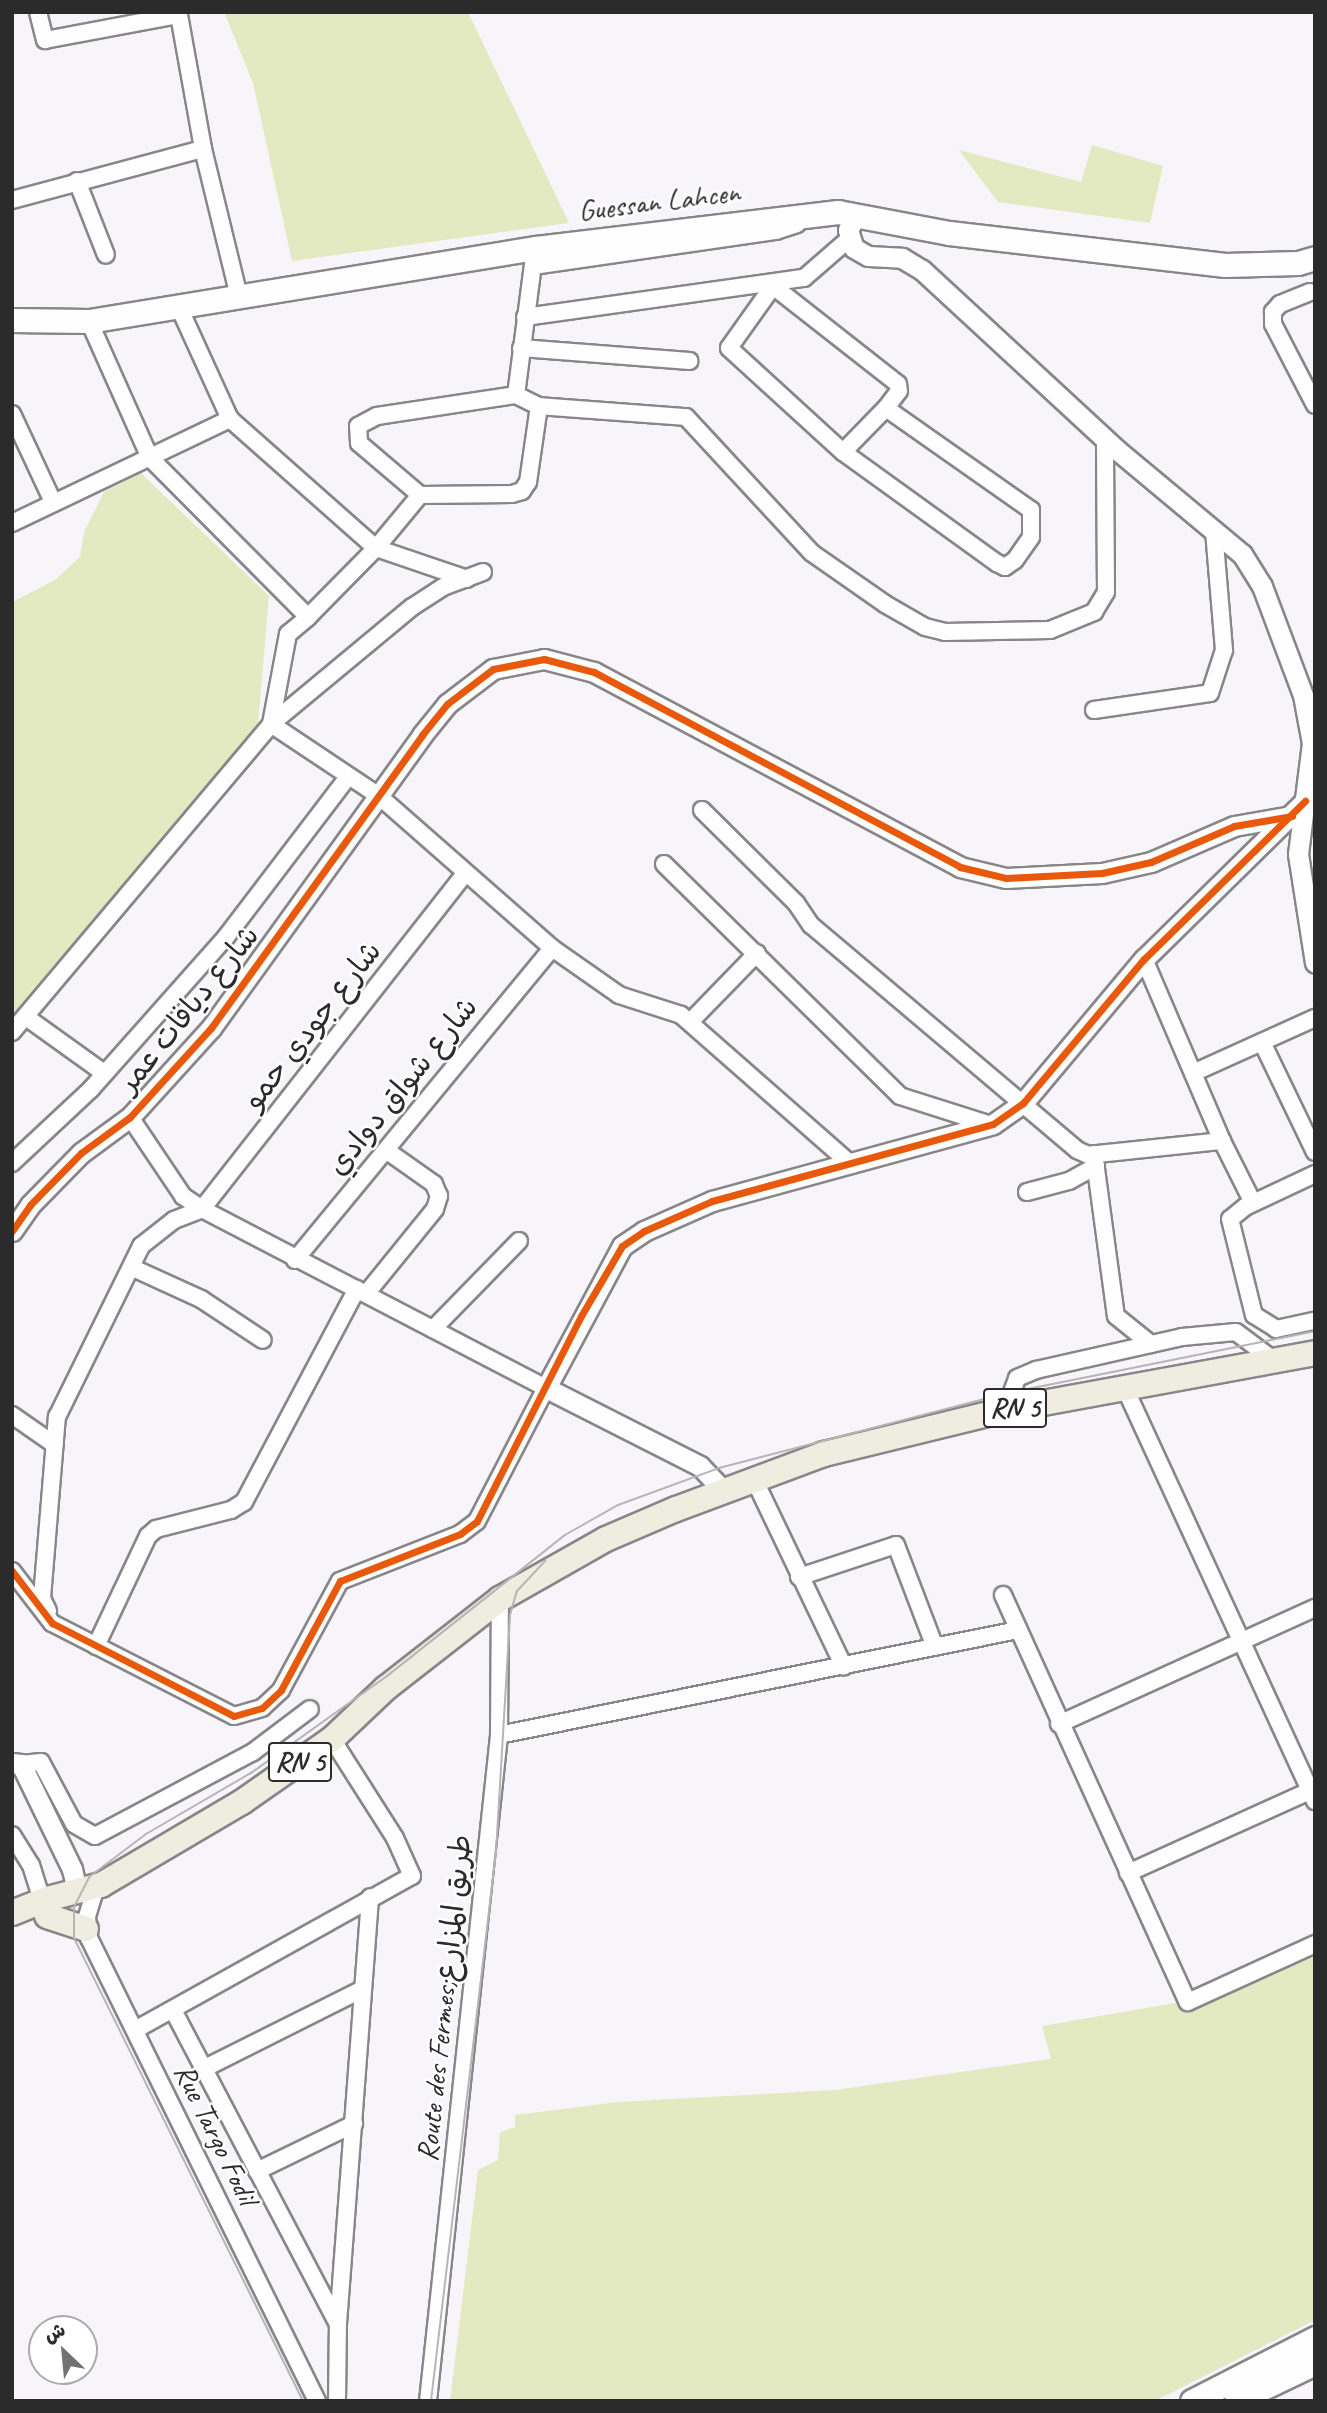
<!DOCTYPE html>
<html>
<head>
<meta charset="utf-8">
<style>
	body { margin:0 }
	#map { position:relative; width:1327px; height:2413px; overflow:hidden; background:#f8f5fa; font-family:Caveat,"Playpen Sans Arabic",sans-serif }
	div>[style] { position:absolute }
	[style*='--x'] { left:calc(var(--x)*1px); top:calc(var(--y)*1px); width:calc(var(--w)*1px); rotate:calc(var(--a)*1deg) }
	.green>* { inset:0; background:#e3e9c1 }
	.roads { filter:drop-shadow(2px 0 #878688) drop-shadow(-2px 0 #878688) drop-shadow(0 2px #878688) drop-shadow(0 -2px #878688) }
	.minor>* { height:16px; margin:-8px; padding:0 8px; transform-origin:8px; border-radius:8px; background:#fefefe }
	.tertiary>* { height:19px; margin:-9.5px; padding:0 9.5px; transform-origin:9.5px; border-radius:9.5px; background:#fefefe }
	.secondary>* { height:23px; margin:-11.5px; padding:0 11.5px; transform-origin:11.5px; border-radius:11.5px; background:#fefefe }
	.primary>* { height:24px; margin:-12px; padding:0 12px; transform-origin:12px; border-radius:12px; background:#efece0 }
	.tram>* { height:2px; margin:-1px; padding:0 1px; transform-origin:1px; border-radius:1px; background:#b6b5b6 }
	.cycleway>* { height:7px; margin:-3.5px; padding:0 3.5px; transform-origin:3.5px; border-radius:3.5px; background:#e8590c }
	span { translate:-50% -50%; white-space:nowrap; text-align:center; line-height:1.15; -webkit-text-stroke:5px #fff; paint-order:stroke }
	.shield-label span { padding:2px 5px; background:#fff; border:2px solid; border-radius:5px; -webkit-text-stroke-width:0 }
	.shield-label { font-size:28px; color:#2b2b2b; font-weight:700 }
	.street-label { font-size:30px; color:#2b2b2b }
	.frame { position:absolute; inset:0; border:14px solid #2b2b2b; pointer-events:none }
	.north { position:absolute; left:28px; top:2315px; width:70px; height:70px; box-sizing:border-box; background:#fff; border:2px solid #aaa; border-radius:50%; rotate:334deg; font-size:19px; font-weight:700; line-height:28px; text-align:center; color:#2b2b2b }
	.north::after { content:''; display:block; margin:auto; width:24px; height:32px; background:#737273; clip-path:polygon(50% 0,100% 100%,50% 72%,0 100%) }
</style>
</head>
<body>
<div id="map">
	<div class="green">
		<div style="clip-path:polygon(224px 12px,468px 12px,569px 223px,292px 261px,253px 83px)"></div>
		<div style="clip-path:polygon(1092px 145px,1163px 166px,1150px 223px,998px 202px,959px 150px,1081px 182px)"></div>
		<div style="clip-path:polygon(141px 473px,269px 596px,258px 725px,12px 1016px,12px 602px,55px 580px,80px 557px,84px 532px,104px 492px)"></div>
		<div style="clip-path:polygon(1315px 1956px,1315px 2320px,1155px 2401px,450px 2401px,478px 2170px,498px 2160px,500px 2132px,515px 2127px,515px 2115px,618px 2102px,835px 2090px,1051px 2059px,1042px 2026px,1181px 2002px,1188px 2013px)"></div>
	</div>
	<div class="roads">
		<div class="minor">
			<div style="--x:38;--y:12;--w:29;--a:76"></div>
			<div style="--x:45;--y:40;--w:136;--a:-10.6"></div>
			<div style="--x:179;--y:15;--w:136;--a:79.8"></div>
			<div style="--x:203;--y:149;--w:152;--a:76.3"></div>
			<div style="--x:77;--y:181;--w:79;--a:68.6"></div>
			<div style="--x:12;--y:200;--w:198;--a:-15"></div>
			<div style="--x:533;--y:266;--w:246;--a:-8.2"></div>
			<div style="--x:776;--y:231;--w:22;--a:-18"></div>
			<div style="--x:1310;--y:292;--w:32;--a:158"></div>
			<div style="--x:1280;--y:304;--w:11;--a:131"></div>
			<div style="--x:1273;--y:312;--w:12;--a:90"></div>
			<div style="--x:1273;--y:324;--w:91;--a:62.6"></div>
			<div style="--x:178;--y:305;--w:125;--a:65.5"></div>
			<div style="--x:230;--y:419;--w:195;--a:41.5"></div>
			<div style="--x:376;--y:548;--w:97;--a:134.6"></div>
			<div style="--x:525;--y:317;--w:282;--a:-8"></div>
			<div style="--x:804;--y:278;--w:61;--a:-41"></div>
			<div style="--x:521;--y:348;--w:169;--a:4.4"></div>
			<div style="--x:516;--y:395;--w:139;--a:-82.6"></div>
			<div style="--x:539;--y:406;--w:77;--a:98.2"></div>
			<div style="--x:528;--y:482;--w:11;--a:124"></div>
			<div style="--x:522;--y:491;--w:10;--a:163"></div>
			<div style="--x:512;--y:494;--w:92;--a:179.4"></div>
			<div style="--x:420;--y:495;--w:80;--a:-139.6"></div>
			<div style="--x:359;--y:443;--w:17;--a:-93"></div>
			<div style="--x:358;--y:426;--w:21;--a:-28"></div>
			<div style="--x:377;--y:416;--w:141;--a:-8.6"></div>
			<div style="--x:516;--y:395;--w:25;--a:26"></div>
			<div style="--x:539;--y:406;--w:147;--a:4.3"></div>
			<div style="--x:686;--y:417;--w:185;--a:47.2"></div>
			<div style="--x:812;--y:553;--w:89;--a:34.9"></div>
			<div style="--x:885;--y:604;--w:46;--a:29.9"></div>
			<div style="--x:925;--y:627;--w:21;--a:14"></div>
			<div style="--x:945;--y:632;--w:105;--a:-1.1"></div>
			<div style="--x:1050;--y:630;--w:48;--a:-22.2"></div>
			<div style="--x:1094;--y:612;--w:23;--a:-59"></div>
			<div style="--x:1106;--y:592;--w:153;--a:-90.4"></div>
			<div style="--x:12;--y:414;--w:97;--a:65"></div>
			<div style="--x:843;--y:452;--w:62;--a:-45.7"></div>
			<div style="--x:886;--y:408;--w:21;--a:-53"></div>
			<div style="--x:899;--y:391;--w:7;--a:-98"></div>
			<div style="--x:898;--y:384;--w:159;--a:-141.9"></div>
			<div style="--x:773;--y:286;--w:76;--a:125.4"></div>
			<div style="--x:729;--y:348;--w:154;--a:42.4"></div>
			<div style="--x:843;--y:452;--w:190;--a:35.8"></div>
			<div style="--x:997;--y:563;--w:9;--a:27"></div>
			<div style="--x:1005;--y:567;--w:12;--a:-35"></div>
			<div style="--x:1015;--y:560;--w:28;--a:-55"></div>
			<div style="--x:1031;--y:537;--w:27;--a:-90"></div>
			<div style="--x:1031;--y:510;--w:177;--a:-144.9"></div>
			<div style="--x:420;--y:495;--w:69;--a:129.7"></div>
			<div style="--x:376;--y:548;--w:96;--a:18.8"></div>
			<div style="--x:12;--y:523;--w:242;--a:-25.5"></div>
			<div style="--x:483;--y:572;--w:43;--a:159.4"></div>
			<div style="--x:443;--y:587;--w:37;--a:147"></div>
			<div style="--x:412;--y:607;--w:183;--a:140.3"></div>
			<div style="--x:271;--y:724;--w:130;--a:33.7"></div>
			<div style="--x:379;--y:796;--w:230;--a:41.3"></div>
			<div style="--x:552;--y:948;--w:82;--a:35"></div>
			<div style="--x:619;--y:995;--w:65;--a:17.9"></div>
			<div style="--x:681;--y:1015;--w:227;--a:41.3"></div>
			<div style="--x:1094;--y:710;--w:117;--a:-8.3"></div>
			<div style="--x:1210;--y:693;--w:45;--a:-72"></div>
			<div style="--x:1224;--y:650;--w:120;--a:-94.8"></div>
			<div style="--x:702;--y:810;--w:132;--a:44.7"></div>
			<div style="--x:796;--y:903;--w:27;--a:56"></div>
			<div style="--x:811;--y:925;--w:348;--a:40.2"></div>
			<div style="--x:1077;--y:1150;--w:12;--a:24"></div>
			<div style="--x:1088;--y:1155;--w:135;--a:-6"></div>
			<div style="--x:1222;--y:1141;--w:198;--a:-113.2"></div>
			<div style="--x:664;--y:864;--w:331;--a:44.5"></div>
			<div style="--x:900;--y:1096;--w:92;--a:17.7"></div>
			<div style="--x:26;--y:1017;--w:96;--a:35.7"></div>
			<div style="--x:690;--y:1022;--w:96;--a:-45.8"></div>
			<div style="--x:12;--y:1032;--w:402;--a:-49.9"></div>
			<div style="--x:271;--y:724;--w:92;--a:-79.3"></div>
			<div style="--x:288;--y:634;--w:26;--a:-40"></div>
			<div style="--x:308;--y:617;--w:224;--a:-134.8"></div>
			<div style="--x:150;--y:458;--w:150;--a:-114"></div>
			<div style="--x:1262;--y:1042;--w:122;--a:64.3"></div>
			<div style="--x:1193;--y:1073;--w:134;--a:-24.3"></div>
			<div style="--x:1222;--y:1141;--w:69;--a:63.4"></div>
			<div style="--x:1094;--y:1154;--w:163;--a:82.3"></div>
			<div style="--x:1116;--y:1316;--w:45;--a:38.7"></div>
			<div style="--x:12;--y:1163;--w:108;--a:-43.1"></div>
			<div style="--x:91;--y:1089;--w:203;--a:-48.4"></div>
			<div style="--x:226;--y:937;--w:201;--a:-52.7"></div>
			<div style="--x:1315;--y:1174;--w:77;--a:154.8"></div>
			<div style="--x:1245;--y:1207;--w:19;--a:141"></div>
			<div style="--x:1230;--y:1219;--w:99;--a:76"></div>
			<div style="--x:1254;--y:1315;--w:26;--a:32"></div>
			<div style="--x:1276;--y:1329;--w:40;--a:-12"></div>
			<div style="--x:1027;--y:1192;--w:43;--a:-14.7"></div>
			<div style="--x:1069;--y:1181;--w:31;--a:-29"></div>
			<div style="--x:295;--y:1260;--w:404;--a:-50.5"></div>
			<div style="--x:133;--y:1268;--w:75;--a:24.5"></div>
			<div style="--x:201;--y:1299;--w:74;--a:33.5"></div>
			<div style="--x:366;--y:1294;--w:109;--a:-50.9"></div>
			<div style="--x:435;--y:1209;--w:14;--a:-73"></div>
			<div style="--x:439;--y:1196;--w:13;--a:-113"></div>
			<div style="--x:434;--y:1184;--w:59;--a:-144.7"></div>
			<div style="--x:433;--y:1329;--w:123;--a:-45.7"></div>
			<div style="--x:1124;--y:1386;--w:457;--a:65.3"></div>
			<div style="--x:1005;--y:1410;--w:34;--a:-69"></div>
			<div style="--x:1017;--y:1378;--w:21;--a:-23"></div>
			<div style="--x:1036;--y:1370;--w:150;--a:-12.7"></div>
			<div style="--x:1182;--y:1337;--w:54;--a:-5.3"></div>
			<div style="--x:1236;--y:1332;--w:45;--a:36.9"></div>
			<div style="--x:12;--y:1415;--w:52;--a:34.9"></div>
			<div style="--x:754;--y:1479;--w:208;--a:64.4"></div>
			<div style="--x:12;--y:1571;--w:66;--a:52.4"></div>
			<div style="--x:52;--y:1623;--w:204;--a:27.1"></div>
			<div style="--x:234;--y:1716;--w:29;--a:-16"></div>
			<div style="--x:262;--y:1708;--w:26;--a:-43"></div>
			<div style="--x:281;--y:1690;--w:124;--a:-61.6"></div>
			<div style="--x:340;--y:1581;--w:129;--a:-21.4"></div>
			<div style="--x:460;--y:1534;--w:21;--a:-37"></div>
			<div style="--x:477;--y:1521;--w:150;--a:-62.6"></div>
			<div style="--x:546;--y:1388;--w:388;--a:-152.5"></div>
			<div style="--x:202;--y:1209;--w:23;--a:-146"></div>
			<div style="--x:183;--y:1196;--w:95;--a:-123.9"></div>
			<div style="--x:799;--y:1577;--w:102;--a:-18.3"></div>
			<div style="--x:896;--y:1545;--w:109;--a:69.1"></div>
			<div style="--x:1003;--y:1595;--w:447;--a:65.6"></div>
			<div style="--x:1188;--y:2002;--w:140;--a:-24.5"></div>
			<div style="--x:48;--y:1611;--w:14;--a:-115"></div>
			<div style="--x:42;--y:1598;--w:182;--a:-85.3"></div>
			<div style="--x:57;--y:1417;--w:191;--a:-63.8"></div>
			<div style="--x:141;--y:1246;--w:42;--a:-38.2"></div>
			<div style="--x:174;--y:1220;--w:30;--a:-21"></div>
			<div style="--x:202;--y:1209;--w:424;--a:-51.9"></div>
			<div style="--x:96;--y:1646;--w:122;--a:-64.7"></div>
			<div style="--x:148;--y:1536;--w:11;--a:-41"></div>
			<div style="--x:156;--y:1529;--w:77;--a:-14.2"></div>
			<div style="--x:231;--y:1510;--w:15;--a:-32"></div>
			<div style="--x:244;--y:1502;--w:241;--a:-62.1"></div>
			<div style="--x:1059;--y:1724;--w:281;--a:-24.4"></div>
			<div style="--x:499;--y:1735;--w:530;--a:-11.44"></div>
			<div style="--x:21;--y:1764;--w:20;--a:-6"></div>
			<div style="--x:41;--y:1762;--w:70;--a:62"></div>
			<div style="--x:74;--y:1824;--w:24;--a:30"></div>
			<div style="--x:95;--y:1836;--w:179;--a:-28"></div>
			<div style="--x:253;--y:1752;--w:71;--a:-37"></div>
			<div style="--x:12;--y:1835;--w:36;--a:58"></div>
			<div style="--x:31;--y:1865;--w:47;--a:72.7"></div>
			<div style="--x:1128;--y:1873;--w:200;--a:-24.3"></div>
			<div style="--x:96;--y:1887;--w:31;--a:107"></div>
			<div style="--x:87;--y:1917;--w:21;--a:85"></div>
			<div style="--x:89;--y:1938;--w:516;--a:63.78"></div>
			<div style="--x:173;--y:2010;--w:355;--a:62.3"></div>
			<div style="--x:135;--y:2030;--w:317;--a:-29.1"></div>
			<div style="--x:412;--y:1876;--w:42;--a:-114.1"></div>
			<div style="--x:395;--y:1838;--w:117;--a:-122.5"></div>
			<div style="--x:203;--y:2069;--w:179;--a:-26.6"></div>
			<div style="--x:257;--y:2171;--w:108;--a:-25.9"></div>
			<div style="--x:337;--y:2401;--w:77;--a:-89.3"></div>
			<div style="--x:338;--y:2324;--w:428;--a:-85.7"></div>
			<div style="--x:428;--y:2401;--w:670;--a:-83.91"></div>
			<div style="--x:499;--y:1735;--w:136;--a:-89.6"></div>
		</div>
		<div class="tertiary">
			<div style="--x:856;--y:216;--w:16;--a:120"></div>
			<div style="--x:848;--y:230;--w:19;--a:72"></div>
			<div style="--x:854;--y:248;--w:16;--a:30"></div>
			<div style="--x:868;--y:256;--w:34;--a:3"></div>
			<div style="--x:902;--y:258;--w:23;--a:31"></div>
			<div style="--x:922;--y:270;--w:265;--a:42.7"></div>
			<div style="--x:1117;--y:450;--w:163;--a:39.8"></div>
			<div style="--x:1242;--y:554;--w:38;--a:58"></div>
			<div style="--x:1262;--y:586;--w:116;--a:69.4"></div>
			<div style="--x:1303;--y:695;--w:49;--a:79.4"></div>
			<div style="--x:1312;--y:743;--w:112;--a:97.2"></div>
			<div style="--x:1298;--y:854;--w:110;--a:81.1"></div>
			<div style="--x:12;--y:1231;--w:32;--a:-55"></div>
			<div style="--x:30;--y:1205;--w:73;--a:-45.6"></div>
			<div style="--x:81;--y:1153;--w:61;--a:-36.3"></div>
			<div style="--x:130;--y:1117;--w:120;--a:-47.7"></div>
			<div style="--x:211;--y:1028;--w:361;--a:-54.2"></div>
			<div style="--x:422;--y:735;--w:40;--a:-51"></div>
			<div style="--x:447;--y:704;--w:58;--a:-37.3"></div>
			<div style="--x:493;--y:669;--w:52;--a:-11.1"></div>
			<div style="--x:544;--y:659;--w:52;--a:14.6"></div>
			<div style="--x:594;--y:672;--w:415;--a:28"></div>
			<div style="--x:960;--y:867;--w:47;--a:13.4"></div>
			<div style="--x:1006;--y:878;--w:96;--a:-3"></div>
			<div style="--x:1102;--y:873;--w:50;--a:-12.7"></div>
			<div style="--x:1151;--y:862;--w:90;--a:-23.4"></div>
			<div style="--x:1234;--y:826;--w:59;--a:-9.8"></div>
			<div style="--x:723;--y:1490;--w:33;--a:-134"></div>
			<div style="--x:700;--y:1466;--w:173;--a:-153.1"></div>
			<div style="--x:546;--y:1388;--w:161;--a:-61.8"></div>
			<div style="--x:622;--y:1246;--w:27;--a:-34"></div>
			<div style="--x:644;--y:1231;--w:74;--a:-23.8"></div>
			<div style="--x:712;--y:1201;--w:291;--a:-15.3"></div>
			<div style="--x:993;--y:1124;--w:37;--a:-35"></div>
			<div style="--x:1023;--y:1103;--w:188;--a:-50"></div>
			<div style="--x:1144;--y:959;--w:226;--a:-44.5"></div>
			<div style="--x:12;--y:1763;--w:9;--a:6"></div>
			<div style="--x:21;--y:1764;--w:117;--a:64.1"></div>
			<div style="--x:72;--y:1869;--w:23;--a:77"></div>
		</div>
		<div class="secondary">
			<div style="--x:12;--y:320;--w:77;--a:0.7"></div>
			<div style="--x:89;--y:321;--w:453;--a:-9.3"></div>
			<div style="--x:536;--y:248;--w:304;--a:-6.8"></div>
			<div style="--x:838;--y:212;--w:113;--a:10.7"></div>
			<div style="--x:949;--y:233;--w:278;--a:6.6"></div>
			<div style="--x:1225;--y:265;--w:73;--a:-1.6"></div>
			<div style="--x:1298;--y:263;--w:18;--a:-16"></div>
			<div style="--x:1192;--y:2401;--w:138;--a:-27.1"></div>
			<div style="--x:1236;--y:2401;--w:88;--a:-25.7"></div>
		</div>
		<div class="primary">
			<div style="--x:12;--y:1913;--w:38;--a:-22"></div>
			<div style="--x:47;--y:1899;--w:56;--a:-14.5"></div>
			<div style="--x:101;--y:1885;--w:164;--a:-30.5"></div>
			<div style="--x:242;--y:1802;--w:110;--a:-35"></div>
			<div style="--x:332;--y:1739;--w:74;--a:-43.4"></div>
			<div style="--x:386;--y:1688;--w:145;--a:-38"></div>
			<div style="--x:500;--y:1599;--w:122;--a:-29.5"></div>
			<div style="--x:606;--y:1539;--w:76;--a:-23.2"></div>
			<div style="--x:676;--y:1509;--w:158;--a:-20.4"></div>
			<div style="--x:824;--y:1454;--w:186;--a:-13.7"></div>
			<div style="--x:1005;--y:1410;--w:315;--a:-10.4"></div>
			<div style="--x:47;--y:1916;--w:41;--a:18.4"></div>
		</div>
	</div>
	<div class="tram">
		<div style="--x:303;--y:2401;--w:517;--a:-116.32"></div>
		<div style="--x:74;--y:1938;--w:31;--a:-90"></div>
		<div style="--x:74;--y:1907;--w:34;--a:-63"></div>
		<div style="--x:89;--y:1877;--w:71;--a:-37"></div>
		<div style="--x:146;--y:1834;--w:121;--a:-30.2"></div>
		<div style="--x:251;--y:1773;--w:167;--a:-35.5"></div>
		<div style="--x:387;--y:1676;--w:227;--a:-38.4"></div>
		<div style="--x:565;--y:1535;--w:61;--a:-29.5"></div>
		<div style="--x:618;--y:1505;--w:108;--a:-20.1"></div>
		<div style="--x:719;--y:1468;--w:293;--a:-14.6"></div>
		<div style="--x:1003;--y:1394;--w:318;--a:-11.4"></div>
		<div style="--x:431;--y:2401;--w:553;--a:-83.25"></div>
		<div style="--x:496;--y:1852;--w:237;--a:-86.6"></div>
		<div style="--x:510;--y:1615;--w:25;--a:-74"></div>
		<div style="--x:517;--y:1591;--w:42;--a:-46.9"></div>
	</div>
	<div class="cycleway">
		<div style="--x:12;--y:1231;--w:32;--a:-55"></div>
		<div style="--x:30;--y:1205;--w:73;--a:-45.6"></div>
		<div style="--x:81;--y:1153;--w:61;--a:-36.3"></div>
		<div style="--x:130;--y:1117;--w:120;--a:-47.7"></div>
		<div style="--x:211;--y:1028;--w:361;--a:-54.2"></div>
		<div style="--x:422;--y:735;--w:40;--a:-51"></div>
		<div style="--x:447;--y:704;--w:58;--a:-37.3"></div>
		<div style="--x:493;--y:669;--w:52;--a:-11.1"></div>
		<div style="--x:544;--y:659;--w:52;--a:14.6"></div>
		<div style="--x:594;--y:672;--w:415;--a:28"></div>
		<div style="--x:960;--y:867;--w:47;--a:13.4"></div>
		<div style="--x:1006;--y:878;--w:96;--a:-3"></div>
		<div style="--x:1102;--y:873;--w:50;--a:-12.7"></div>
		<div style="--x:1151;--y:862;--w:90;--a:-23.4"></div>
		<div style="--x:1234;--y:826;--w:59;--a:-9.8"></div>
		<div style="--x:12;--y:1571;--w:66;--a:52.4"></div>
		<div style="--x:52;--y:1623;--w:204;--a:27.1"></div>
		<div style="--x:234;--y:1716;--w:29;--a:-16"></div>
		<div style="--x:262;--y:1708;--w:26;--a:-43"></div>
		<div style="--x:281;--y:1690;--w:124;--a:-61.6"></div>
		<div style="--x:340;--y:1581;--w:129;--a:-21.4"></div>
		<div style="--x:460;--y:1534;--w:21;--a:-37"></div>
		<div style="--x:477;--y:1521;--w:230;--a:-63.1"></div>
		<div style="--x:581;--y:1316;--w:81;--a:-59.6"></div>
		<div style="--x:622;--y:1246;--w:27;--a:-34"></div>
		<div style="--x:644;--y:1231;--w:74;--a:-23.8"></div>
		<div style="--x:712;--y:1201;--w:291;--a:-15.3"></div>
		<div style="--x:993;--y:1124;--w:37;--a:-35"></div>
		<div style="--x:1023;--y:1103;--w:188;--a:-50"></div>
		<div style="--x:1144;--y:959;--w:226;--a:-44.5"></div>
	</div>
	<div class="shield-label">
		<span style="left:1015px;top:1408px">RN 5</span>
		<span style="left:300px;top:1762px">RN 5</span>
	</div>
	<div class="street-label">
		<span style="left:659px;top:201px;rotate:-7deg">Guessan Lahcen</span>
		<span style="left:188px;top:1009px;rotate:-51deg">شارع ديافات عمر</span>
		<span style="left:312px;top:1025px;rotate:-52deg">شارع جودي حمو</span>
		<span style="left:402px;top:1086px;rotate:-51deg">شارع شواق دوادي</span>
		<span style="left:444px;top:1998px;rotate:-84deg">Route des Fermes;طريق المزارع</span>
		<span style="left:216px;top:2134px;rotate:64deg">Rue Targo Fodil</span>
	</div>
	<div class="frame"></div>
	<div class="north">ش</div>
</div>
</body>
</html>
